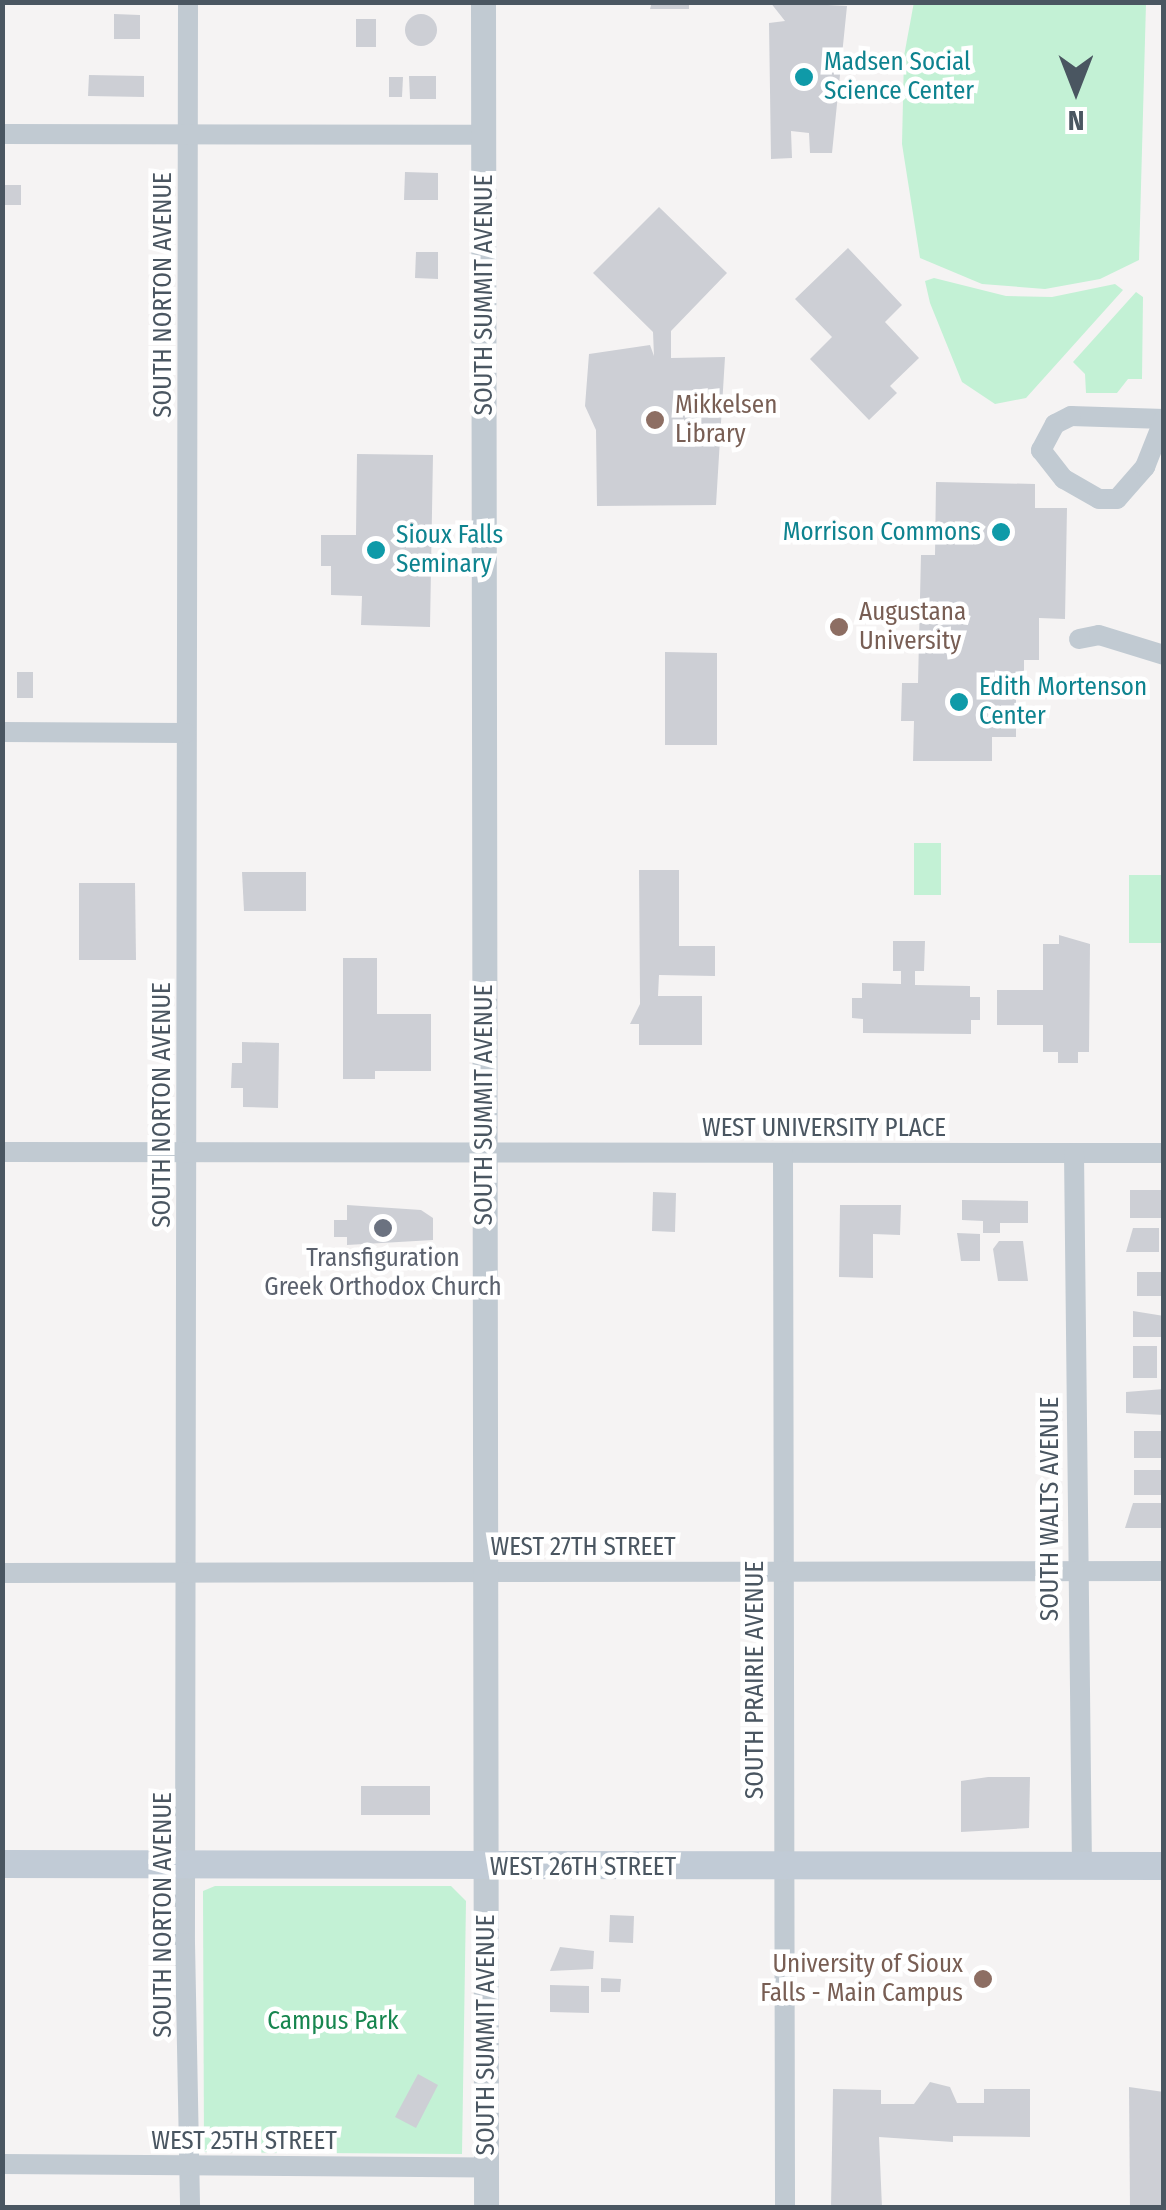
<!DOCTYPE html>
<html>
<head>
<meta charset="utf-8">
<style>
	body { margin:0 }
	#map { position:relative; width:1166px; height:2210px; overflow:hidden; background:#f5f3f3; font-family:"Fira Sans Condensed",sans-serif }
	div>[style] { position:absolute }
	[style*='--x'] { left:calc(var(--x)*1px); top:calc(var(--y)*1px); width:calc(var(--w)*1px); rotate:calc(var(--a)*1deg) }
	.green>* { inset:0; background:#c3f1d5 }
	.building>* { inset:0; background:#cdcfd5 }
	.round { border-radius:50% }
	.minor>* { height:20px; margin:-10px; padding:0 10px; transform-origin:10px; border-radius:10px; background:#c1cad2 }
	.tertiary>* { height:25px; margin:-12.5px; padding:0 12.5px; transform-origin:12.5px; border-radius:12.5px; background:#c1cad2 }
	.secondary>* { height:28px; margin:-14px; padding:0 14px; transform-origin:14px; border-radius:14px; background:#c1cbd6 }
	.dots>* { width:28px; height:28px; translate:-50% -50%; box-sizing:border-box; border:5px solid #fff; border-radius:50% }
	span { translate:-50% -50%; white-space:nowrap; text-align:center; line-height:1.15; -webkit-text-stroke:9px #fff; paint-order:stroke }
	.culture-label { font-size:25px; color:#0d838f }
	.left { translate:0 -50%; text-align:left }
	.right { translate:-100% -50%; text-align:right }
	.street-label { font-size:25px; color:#4a5661 }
	.education-label { font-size:25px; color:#785e54 }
	.worship-label { font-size:25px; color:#5b616d }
	.park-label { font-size:25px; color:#17864f }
	.frame { position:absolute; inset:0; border:5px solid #4a5661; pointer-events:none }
	.north { position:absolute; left:1026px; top:40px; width:100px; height:100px; -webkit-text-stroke:8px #fff; paint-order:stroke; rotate:180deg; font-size:28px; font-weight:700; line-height:40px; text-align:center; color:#4a5661 }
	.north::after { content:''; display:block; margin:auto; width:35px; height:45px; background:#4a5661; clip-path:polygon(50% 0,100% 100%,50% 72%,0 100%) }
</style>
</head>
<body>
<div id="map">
	<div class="green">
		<div style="clip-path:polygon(914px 2px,1146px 3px,1139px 260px,1100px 279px,1045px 289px,982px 284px,920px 258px,902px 144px,904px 56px)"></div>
		<div style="clip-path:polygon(934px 278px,1006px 296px,1052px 297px,1115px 284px,1123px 290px,1026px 398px,995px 404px,962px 382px,930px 303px,925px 281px)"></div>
		<div style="clip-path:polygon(1136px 292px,1143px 297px,1142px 379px,1128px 379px,1117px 393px,1086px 393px,1085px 374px,1073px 362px)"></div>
		<div style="clip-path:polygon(914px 843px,941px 843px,941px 895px,914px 895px)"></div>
		<div style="clip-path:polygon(1129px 875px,1163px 875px,1163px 943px,1129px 943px)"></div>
		<div style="clip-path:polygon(451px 1886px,466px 1901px,462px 2154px,204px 2152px,203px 1891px,215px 1886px)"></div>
	</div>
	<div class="building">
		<div style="clip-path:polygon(652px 2px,689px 2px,689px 9px,650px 9px)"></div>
		<div style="clip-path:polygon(770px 2px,847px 6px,832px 153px,810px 153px,809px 133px,791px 131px,792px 158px,771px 159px,769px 23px,785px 21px)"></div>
		<div style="clip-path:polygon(114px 14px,140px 15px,140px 39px,114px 39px)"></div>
		<div class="round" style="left:405px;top:14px;width:32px;height:32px"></div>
		<div style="clip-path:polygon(356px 19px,376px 19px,376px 47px,356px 47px)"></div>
		<div style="clip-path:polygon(89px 75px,144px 76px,144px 97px,88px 96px)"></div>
		<div style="clip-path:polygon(409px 76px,436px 76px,436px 99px,410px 99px)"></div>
		<div style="clip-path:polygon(389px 77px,403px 77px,402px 97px,389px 97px)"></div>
		<div style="clip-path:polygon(405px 172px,438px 173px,438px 200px,404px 200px)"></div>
		<div style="clip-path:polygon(2px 185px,21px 185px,21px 205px,2px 205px)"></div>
		<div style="clip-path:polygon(659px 207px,727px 273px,671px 331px,671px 358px,725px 357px,716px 505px,597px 506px,596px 430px,585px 406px,589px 354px,650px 345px,654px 356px,653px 332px,593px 273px)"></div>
		<div style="clip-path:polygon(848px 248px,902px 305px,885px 322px,919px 358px,890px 386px,897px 393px,869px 420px,810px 359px,832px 337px,795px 299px)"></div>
		<div style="clip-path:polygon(416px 252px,438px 252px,438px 279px,415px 278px)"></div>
		<div style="clip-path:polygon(357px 454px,433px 455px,430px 627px,361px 625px,362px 596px,331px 595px,331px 566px,321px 566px,321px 535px,356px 535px)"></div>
		<div style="clip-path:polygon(936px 482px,1035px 484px,1035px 508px,1067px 508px,1065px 619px,1039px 618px,1039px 660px,1024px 660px,1024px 673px,1016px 673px,1016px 737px,992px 737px,992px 761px,913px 761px,914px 721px,901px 721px,902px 683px,918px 683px,921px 555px,935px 555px)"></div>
		<div style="clip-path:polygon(665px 652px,717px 653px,717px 745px,665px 745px)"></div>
		<div style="clip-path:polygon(17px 672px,33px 672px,33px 698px,17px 698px)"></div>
		<div style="clip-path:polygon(639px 870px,679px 870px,679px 946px,715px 946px,715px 976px,659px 975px,658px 996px,702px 996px,702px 1045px,639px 1045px,639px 1024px,630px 1024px,640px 1004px)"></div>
		<div style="clip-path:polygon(242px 872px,306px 872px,306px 911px,244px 911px)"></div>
		<div style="clip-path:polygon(79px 883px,135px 883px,136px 960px,79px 960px)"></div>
		<div style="clip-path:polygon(1059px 935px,1090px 944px,1089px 1052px,1078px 1052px,1078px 1063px,1058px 1063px,1058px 1052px,1043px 1052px,1043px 1025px,997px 1025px,997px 990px,1043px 990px,1043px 944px,1059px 944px)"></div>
		<div style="clip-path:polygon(893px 941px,925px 941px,924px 971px,915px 971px,915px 985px,970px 986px,970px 997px,980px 997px,980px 1020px,971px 1020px,971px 1034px,863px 1033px,863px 1019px,852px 1018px,852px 998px,862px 998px,862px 983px,901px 984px,901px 971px,893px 971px)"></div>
		<div style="clip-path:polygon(343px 958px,377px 958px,377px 1014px,431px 1014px,431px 1071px,375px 1071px,375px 1079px,343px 1079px)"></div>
		<div style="clip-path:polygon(242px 1042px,279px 1043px,278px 1108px,243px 1107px,243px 1088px,231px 1088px,232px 1063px,242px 1063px)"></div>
		<div style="clip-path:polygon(1130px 1190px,1161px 1190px,1162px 1218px,1130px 1218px)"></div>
		<div style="clip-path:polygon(653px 1192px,676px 1193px,675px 1232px,652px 1231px)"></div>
		<div style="clip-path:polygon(962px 1200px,1028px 1201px,1028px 1223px,1000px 1223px,1000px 1233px,983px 1233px,983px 1221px,962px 1220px)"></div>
		<div style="clip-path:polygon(347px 1205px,421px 1210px,433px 1218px,433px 1240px,347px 1245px,347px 1237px,334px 1237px,334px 1220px,347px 1220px)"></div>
		<div style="clip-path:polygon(840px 1205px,901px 1205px,900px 1235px,873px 1234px,873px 1278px,839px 1277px)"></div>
		<div style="clip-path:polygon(1133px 1228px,1159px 1228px,1159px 1252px,1126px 1252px)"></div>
		<div style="clip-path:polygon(957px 1233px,980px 1234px,980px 1261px,961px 1261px)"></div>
		<div style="clip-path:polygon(999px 1241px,1023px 1241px,1028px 1281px,998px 1281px,993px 1249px)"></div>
		<div style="clip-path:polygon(1137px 1272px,1164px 1272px,1164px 1296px,1137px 1296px)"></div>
		<div style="clip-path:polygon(1133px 1311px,1164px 1316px,1164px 1337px,1133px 1337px)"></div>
		<div style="clip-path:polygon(1133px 1346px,1157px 1346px,1157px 1378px,1133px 1378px)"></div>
		<div style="clip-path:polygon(1164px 1389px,1164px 1415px,1126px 1413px,1126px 1392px)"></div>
		<div style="clip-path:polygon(1134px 1431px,1163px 1431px,1163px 1458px,1134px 1458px)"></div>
		<div style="clip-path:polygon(1134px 1470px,1161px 1470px,1161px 1495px,1134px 1495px)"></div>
		<div style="clip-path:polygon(1133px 1503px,1163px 1503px,1164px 1528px,1125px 1528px)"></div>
		<div style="clip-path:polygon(988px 1777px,1030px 1777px,1029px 1828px,961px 1832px,961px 1781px)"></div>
		<div style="clip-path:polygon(361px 1786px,430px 1786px,430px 1815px,361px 1815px)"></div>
		<div style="clip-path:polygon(610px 1915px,634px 1916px,633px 1943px,609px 1942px)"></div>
		<div style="clip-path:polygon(560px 1947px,594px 1951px,593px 1969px,550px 1971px)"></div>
		<div style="clip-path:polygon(601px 1978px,621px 1979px,620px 1992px,601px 1992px)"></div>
		<div style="clip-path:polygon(550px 1985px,589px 1986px,589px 2013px,550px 2012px)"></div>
		<div style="clip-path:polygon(418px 2074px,438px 2085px,416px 2128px,395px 2117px)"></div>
		<div style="clip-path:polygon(930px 2082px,950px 2087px,957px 2103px,984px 2103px,984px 2089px,1030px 2089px,1030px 2137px,953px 2136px,953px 2142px,879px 2137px,882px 2208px,831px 2208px,833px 2089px,881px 2090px,881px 2104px,914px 2104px)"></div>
		<div style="clip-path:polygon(1129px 2087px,1164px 2092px,1164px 2208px,1130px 2208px)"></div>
	</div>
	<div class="minor">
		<div style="--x:188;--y:2;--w:1941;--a:90.09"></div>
		<div style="--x:185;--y:1943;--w:265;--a:88.9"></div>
		<div style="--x:2;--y:134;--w:482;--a:0.1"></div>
		<div style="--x:1164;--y:419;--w:93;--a:-178.2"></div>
		<div style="--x:1071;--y:416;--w:18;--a:153"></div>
		<div style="--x:1055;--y:424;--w:30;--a:118"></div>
		<div style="--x:1041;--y:450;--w:37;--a:52"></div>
		<div style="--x:1064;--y:479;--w:40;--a:29.7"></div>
		<div style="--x:1099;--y:499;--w:18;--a:0"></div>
		<div style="--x:1117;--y:499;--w:43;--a:-48.8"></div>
		<div style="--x:1145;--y:467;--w:52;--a:-68.4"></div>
		<div style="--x:1079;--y:639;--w:20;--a:-11"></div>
		<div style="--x:1099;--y:635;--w:68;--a:17.1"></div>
		<div style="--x:2;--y:732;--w:184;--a:0.3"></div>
		<div style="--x:2;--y:1152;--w:1162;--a:0.05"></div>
		<div style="--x:783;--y:1153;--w:1055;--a:89.89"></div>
		<div style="--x:1074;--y:1153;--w:712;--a:89.36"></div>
		<div style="--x:2;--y:1573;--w:1162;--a:-0.1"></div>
		<div style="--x:2;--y:2164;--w:484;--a:0.4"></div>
	</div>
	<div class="tertiary">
		<div style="--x:483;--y:2;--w:2206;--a:89.92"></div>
	</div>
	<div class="secondary">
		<div style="--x:2;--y:1864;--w:1162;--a:0.1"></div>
	</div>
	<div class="dots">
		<div style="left:804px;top:77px;background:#0f9aa8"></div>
		<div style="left:655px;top:420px;background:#8d6e63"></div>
		<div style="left:1001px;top:532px;background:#0f9aa8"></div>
		<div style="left:376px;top:550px;background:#0f9aa8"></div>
		<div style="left:839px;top:627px;background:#8d6e63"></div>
		<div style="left:959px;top:702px;background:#0f9aa8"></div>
		<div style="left:383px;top:1228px;background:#6b7280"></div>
		<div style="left:983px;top:1979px;background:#8d6e63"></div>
	</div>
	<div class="culture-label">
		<span class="left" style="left:824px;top:77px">Madsen Social<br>Science Center</span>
		<span class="right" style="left:981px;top:532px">Morrison Commons</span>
		<span class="left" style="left:396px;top:550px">Sioux Falls<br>Seminary</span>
		<span class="left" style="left:979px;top:702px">Edith Mortenson<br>Center</span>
	</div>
	<div class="street-label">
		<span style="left:163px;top:295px;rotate:-90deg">SOUTH NORTON AVENUE</span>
		<span style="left:484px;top:295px;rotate:-90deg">SOUTH SUMMIT AVENUE</span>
		<span style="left:162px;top:1105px;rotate:-90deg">SOUTH NORTON AVENUE</span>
		<span style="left:484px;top:1105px;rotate:-90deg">SOUTH SUMMIT AVENUE</span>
		<span style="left:824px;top:1128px">WEST UNIVERSITY PLACE</span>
		<span style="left:1050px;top:1509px;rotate:-90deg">SOUTH WALTS AVENUE</span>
		<span style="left:583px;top:1547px">WEST 27TH STREET</span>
		<span style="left:755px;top:1680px;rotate:-90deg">SOUTH PRAIRIE AVENUE</span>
		<span style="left:583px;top:1867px">WEST 26TH STREET</span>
		<span style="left:163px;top:1915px;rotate:-90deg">SOUTH NORTON AVENUE</span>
		<span style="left:486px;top:2035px;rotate:-90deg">SOUTH SUMMIT AVENUE</span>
		<span style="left:244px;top:2141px">WEST 25TH STREET</span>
	</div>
	<div class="education-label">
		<span class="left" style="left:675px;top:420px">Mikkelsen<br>Library</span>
		<span class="left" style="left:859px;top:627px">Augustana<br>University</span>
		<span class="right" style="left:963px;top:1979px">University of Sioux<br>Falls - Main Campus</span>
	</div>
	<div class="worship-label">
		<span style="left:383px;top:1273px">Transfiguration<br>Greek Orthodox Church</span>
	</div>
	<div class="park-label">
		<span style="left:333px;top:2021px">Campus Park</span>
	</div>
	<div class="frame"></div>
	<div class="north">N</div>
</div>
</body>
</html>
